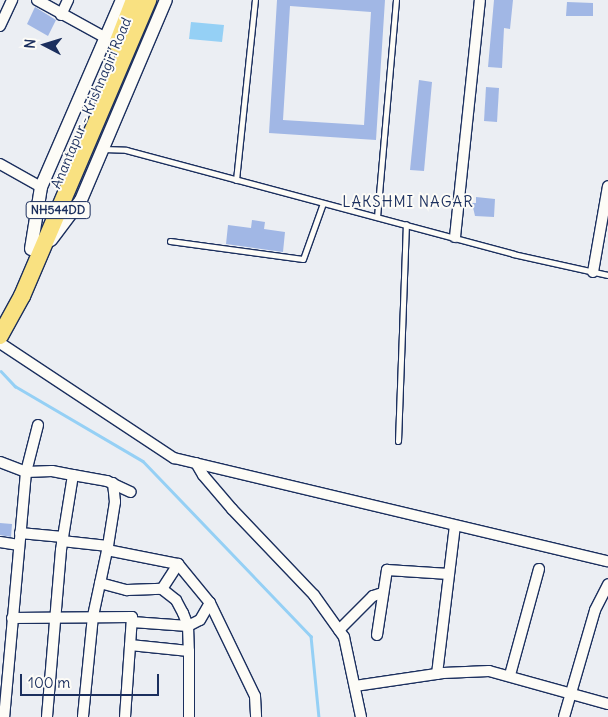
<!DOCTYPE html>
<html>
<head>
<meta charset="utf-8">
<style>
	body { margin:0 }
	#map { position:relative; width:608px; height:717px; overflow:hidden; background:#ebeef3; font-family:Delius,sans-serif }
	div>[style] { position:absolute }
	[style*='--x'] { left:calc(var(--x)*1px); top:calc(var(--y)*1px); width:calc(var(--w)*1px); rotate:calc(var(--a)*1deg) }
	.water>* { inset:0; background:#95d0f5 }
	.stream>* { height:2.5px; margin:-1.25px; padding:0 1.25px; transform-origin:1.25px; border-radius:1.25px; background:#95d0f5 }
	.building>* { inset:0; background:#a1b7e5 }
	.roads { filter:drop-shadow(1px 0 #1b2f5e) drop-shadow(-1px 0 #1b2f5e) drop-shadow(0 1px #1b2f5e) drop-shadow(0 -1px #1b2f5e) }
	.service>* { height:5px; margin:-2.5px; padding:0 2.5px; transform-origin:2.5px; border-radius:2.5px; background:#fdfcf7 }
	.minor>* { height:10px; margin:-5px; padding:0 5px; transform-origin:5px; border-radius:5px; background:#fdfcf7 }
	.tertiary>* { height:12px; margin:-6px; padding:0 6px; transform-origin:6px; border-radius:6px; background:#fdfcf7 }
	.trunk>* { height:16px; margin:-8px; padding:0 8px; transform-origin:8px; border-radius:8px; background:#f9e181 }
	span { translate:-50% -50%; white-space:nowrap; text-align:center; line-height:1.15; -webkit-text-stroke:4px #fdfcf7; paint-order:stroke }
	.shield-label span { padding:1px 4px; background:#fdfcf7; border:1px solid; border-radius:4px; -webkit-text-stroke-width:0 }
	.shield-label { font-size:12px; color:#1b2f5e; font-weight:700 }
	.street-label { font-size:14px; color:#1b2f5e }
	.neighbourhood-label { font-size:15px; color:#1b2f5e; letter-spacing:1px }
	.north { position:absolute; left:20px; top:20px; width:50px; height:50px; -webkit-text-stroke:4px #fdfcf7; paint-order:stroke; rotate:275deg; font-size:14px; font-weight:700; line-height:20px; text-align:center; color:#1b2f5e }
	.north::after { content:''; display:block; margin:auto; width:18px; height:22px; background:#1b2f5e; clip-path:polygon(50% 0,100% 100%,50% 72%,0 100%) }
	.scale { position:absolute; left:20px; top:674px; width:139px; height:22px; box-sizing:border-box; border:2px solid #1b2f5e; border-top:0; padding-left:6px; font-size:15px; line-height:18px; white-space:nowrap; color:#1b2f5e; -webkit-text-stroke:4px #fdfcf7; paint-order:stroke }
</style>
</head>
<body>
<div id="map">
	<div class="water">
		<div style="clip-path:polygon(191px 22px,224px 25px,222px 42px,189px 39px)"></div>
	</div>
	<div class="stream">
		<div style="--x:1;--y:371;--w:21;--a:47"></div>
		<div style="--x:15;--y:386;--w:148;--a:30.4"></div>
		<div style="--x:143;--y:461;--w:243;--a:46.2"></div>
		<div style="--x:311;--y:636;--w:81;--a:84.4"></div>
	</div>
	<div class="building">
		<div style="clip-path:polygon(evenodd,277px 0,385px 0,376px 140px,269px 133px,277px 0,290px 6px,371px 12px,364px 125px,283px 120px,290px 6px)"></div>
		<div style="clip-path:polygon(494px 0,513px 0,510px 29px,504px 28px,502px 68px,488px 67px)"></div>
		<div style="clip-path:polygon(567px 2px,593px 3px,593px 16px,566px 16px)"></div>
		<div style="clip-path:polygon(35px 7px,56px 20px,48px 36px,27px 24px)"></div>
		<div style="clip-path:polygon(419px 80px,432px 82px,424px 171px,410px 170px)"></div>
		<div style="clip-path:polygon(486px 87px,499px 88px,497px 122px,484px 121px)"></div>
		<div style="clip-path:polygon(476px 197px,495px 199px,494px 217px,475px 216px,472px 203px,476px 203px)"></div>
		<div style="clip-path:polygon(252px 220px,265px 222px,264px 229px,285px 232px,283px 252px,226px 244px,228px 225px,251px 228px)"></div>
		<div style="clip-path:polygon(0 523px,12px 524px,11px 537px,0 535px)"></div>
	</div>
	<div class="roads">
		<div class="service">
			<div style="--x:103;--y:149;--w:23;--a:2"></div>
			<div style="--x:126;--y:150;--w:401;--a:15"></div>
			<div style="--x:513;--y:254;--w:97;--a:12.5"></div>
			<div style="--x:236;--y:180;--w:181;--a:-84"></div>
			<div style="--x:377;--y:217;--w:218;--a:-85"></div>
			<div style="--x:170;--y:241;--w:134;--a:7.7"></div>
			<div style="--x:303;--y:259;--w:59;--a:-70.3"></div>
			<div style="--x:398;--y:441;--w:217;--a:-87.9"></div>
		</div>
		<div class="minor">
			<div style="--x:37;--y:0;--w:79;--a:28.8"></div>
			<div style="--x:61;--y:15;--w:17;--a:-65"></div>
			<div style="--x:0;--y:26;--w:29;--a:-65"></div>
			<div style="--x:0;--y:164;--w:47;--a:29.3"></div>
			<div style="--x:455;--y:237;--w:238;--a:-84"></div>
			<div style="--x:593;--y:272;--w:87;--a:-80.1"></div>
			<div style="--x:0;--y:343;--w:209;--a:33.5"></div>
			<div style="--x:174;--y:458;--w:446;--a:13.4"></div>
			<div style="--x:38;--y:425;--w:49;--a:104.3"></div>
			<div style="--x:26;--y:472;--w:26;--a:-2"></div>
			<div style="--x:52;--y:471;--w:21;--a:11"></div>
			<div style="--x:73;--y:475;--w:76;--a:99.1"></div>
			<div style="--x:61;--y:550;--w:168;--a:94.8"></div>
			<div style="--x:0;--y:462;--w:28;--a:21"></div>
			<div style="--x:26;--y:472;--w:246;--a:95.1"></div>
			<div style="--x:196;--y:463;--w:14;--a:60"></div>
			<div style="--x:203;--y:475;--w:45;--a:49.5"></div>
			<div style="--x:232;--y:509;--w:119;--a:46.4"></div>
			<div style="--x:314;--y:595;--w:52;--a:54.5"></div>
			<div style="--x:344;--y:637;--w:82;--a:78"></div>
			<div style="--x:73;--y:475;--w:35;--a:10"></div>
			<div style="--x:107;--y:481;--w:26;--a:25"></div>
			<div style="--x:20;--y:533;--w:43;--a:5.3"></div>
			<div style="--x:62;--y:541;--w:46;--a:6.2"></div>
			<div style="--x:108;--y:546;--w:72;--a:102.1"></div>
			<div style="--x:93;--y:616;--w:101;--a:95.7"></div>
			<div style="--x:0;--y:542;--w:19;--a:9"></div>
			<div style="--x:108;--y:546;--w:45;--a:-81"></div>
			<div style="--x:115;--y:502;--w:19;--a:-96"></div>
			<div style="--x:107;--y:550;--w:72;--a:11.2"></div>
			<div style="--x:100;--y:583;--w:28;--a:15"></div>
			<div style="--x:127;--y:590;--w:35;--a:-2"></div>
			<div style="--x:162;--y:589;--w:30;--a:-57"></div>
			<div style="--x:178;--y:564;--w:50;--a:50.6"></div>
			<div style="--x:210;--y:603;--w:103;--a:64.2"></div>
			<div style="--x:255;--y:696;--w:21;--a:87"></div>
			<div style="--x:162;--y:589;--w:18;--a:38"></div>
			<div style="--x:176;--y:600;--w:15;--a:62"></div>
			<div style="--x:183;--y:613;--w:14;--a:69"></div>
			<div style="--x:188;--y:626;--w:25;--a:88"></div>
			<div style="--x:12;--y:618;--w:120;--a:-0.5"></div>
			<div style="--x:132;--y:617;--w:100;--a:94"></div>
			<div style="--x:132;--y:622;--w:56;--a:4.1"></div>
			<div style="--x:188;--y:626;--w:13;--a:-27"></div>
			<div style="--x:200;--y:620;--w:20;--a:-60"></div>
			<div style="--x:339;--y:630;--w:48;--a:-45"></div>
			<div style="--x:373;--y:596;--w:9;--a:-18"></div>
			<div style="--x:377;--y:635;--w:66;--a:-81.3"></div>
			<div style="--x:387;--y:570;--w:62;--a:3.7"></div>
			<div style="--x:130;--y:645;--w:59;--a:5.8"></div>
			<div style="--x:189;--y:651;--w:66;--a:90"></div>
			<div style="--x:437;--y:674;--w:149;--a:-83.1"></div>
			<div style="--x:510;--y:675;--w:110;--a:-74.7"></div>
			<div style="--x:355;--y:686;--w:89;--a:-8.4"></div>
			<div style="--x:443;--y:673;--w:46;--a:-2.5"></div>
			<div style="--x:489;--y:671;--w:123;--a:15.5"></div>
			<div style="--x:564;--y:717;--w:111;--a:-73.8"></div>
			<div style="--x:595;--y:610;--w:29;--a:-63"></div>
		</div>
		<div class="tertiary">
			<div style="--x:51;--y:240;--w:50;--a:-53.1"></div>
			<div style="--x:81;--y:200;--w:217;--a:-67"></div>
			<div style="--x:31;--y:249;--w:63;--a:-80.8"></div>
			<div style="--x:41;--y:187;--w:204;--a:-66.6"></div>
		</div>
		<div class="trunk">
			<div style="--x:117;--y:44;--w:47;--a:-68.9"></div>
			<div style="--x:0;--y:336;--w:46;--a:-61.2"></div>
			<div style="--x:22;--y:296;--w:322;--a:-66.9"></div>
		</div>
	</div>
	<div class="shield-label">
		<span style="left:58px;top:210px">NH544DD</span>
	</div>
	<div class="street-label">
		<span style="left:91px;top:103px;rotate:-67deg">Anantapur - Krishnagiri Road</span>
	</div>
	<div class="neighbourhood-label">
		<span style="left:408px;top:202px">LAKSHMI NAGAR</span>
	</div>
	<div class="north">N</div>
	<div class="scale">100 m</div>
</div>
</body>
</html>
